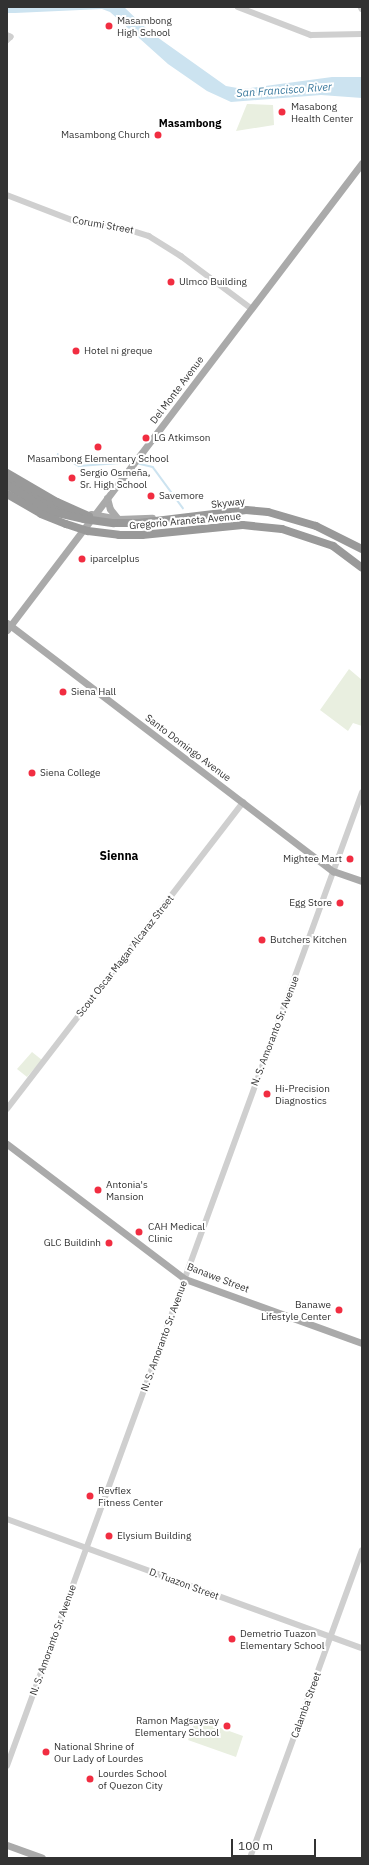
<!DOCTYPE html>
<html>
<head>
<meta charset="utf-8">
<style>
	body { margin:0 }
	#map { position:relative; width:369px; height:1865px; overflow:hidden; background:#fff; font-family:"IBM Plex Sans",sans-serif }
	div>[style] { position:absolute }
	[style*='--x'] { left:calc(var(--x)*1px); top:calc(var(--y)*1px); width:calc(var(--w)*1px); rotate:calc(var(--a)*1deg) }
	.green>* { inset:0; background:#e9efe0 }
	.water>* { inset:0; background:#cce3f0 }
	.stream>* { height:1.5px; margin:-0.75px; padding:0 0.75px; transform-origin:0.75px; border-radius:0.75px; background:#cce3f0 }
	.minor>* { height:5.5px; margin:-2.75px; padding:0 2.75px; transform-origin:2.75px; border-radius:2.75px; background:#cfcfcf }
	.major>* { height:7px; margin:-3.5px; padding:0 3.5px; transform-origin:3.5px; border-radius:3.5px; background:#aaa }
	.highway>* { height:8px; margin:-4px; padding:0 4px; transform-origin:4px; border-radius:4px; background:#999 }
	.highway-bridge>* { height:8px; margin:-4px; padding:0 4px; transform-origin:4px; border-radius:4px; background:#999 }
	.dots>* { width:11px; height:11px; translate:-50% -50%; box-sizing:border-box; border:2px solid #fff; border-radius:50% }
	span { translate:-50% -50%; white-space:nowrap; text-align:center; line-height:1.15; -webkit-text-stroke:4px #fff; paint-order:stroke }
	.poi-label { font-size:10px; color:#323232 }
	.left { translate:0 -50%; text-align:left }
	.right { translate:-100% -50%; text-align:right }
	.street-label { font-size:10px; color:#323232 }
	.water-label { font-size:11px; color:#39789c; font-style:italic }
	.neighbourhood-label { font-size:11px; color:#000; font-weight:700 }
	.quarter-label { font-size:12px; color:#000; font-weight:700 }
	.frame { position:absolute; inset:0; border:8px solid #323232; pointer-events:none }
	.scale { position:absolute; left:231px; top:1839px; width:85px; height:18px; box-sizing:border-box; border:2px solid #323232; border-top:0; padding-left:5px; font-size:12px; line-height:14px; white-space:nowrap; color:#323232; -webkit-text-stroke:3px #fff; paint-order:stroke }
</style>
</head>
<body>
<div id="map">
	<div class="green">
		<div style="clip-path:polygon(247px 104px,273px 105px,274px 125px,236px 131px)"></div>
		<div style="clip-path:polygon(349px 669px,362px 680px,362px 726px,353px 723px,348px 731px,320px 710px)"></div>
		<div style="clip-path:polygon(32px 1052px,42px 1060px,27px 1077px,17px 1069px)"></div>
		<div style="clip-path:polygon(196px 1719px,243px 1736px,236px 1757px,188px 1740px)"></div>
	</div>
	<div class="water">
		<div style="clip-path:polygon(7px 7px,124px 7px,150px 32px,226px 86px,243px 89px,332px 77px,362px 77px,362px 98px,321px 95px,231px 102px,207px 91px,168px 64px,110px 12px,102px 9px,15px 13px,7px 13px)"></div>
	</div>
	<div class="stream">
		<div style="--x:58;--y:454;--w:24;--a:30"></div>
		<div style="--x:79;--y:466;--w:54;--a:-4.2"></div>
		<div style="--x:136;--y:463;--w:17;--a:13"></div>
		<div style="--x:153;--y:467;--w:51;--a:53.8"></div>
	</div>
	<div class="minor">
		<div style="--x:238;--y:7;--w:78;--a:21"></div>
		<div style="--x:311;--y:35;--w:51;--a:-1.1"></div>
		<div style="--x:361;--y:7;--w:2;--a:63"></div>
		<div style="--x:7;--y:35;--w:4;--a:27"></div>
		<div style="--x:11;--y:37;--w:6;--a:135"></div>
		<div style="--x:7;--y:195;--w:75;--a:21.1"></div>
		<div style="--x:77;--y:222;--w:46;--a:7.4"></div>
		<div style="--x:123;--y:228;--w:27;--a:17"></div>
		<div style="--x:149;--y:236;--w:38;--a:32"></div>
		<div style="--x:181;--y:256;--w:89;--a:36.7"></div>
		<div style="--x:7;--y:1109;--w:387;--a:-52.4"></div>
		<div style="--x:7;--y:1519;--w:378;--a:20"></div>
		<div style="--x:7;--y:1766;--w:1036;--a:-69.96"></div>
		<div style="--x:250;--y:1858;--w:327;--a:-70"></div>
	</div>
	<div class="major">
		<div style="--x:107;--y:498;--w:11;--a:75"></div>
		<div style="--x:110;--y:509;--w:13;--a:51"></div>
		<div style="--x:91;--y:514;--w:27;--a:10"></div>
		<div style="--x:118;--y:519;--w:34;--a:-2"></div>
		<div style="--x:7;--y:623;--w:410;--a:37.3"></div>
		<div style="--x:333;--y:871;--w:31;--a:19"></div>
		<div style="--x:7;--y:630;--w:587;--a:-52.76"></div>
		<div style="--x:7;--y:1144;--w:223;--a:37.2"></div>
		<div style="--x:185;--y:1279;--w:188;--a:19.9"></div>
		<div style="--x:7;--y:1845;--w:37;--a:20"></div>
	</div>
	<div class="highway">
		<div style="--x:7;--y:481;--w:44;--a:30.1"></div>
		<div style="--x:45;--y:503;--w:25;--a:18"></div>
		<div style="--x:114;--y:523;--w:25;--a:0"></div>
		<div style="--x:139;--y:523;--w:108;--a:-6.9"></div>
		<div style="--x:246;--y:510;--w:22;--a:5"></div>
		<div style="--x:268;--y:512;--w:50;--a:16.3"></div>
		<div style="--x:316;--y:526;--w:51;--a:26.6"></div>
	</div>
	<div class="highway-bridge">
		<div style="--x:7;--y:473;--w:58;--a:30.1"></div>
		<div style="--x:57;--y:502;--w:35;--a:24"></div>
		<div style="--x:7;--y:485;--w:49;--a:31.8"></div>
		<div style="--x:49;--y:511;--w:36;--a:13"></div>
		<div style="--x:84;--y:519;--w:30;--a:8"></div>
		<div style="--x:7;--y:494;--w:39;--a:30"></div>
		<div style="--x:41;--y:514;--w:27;--a:22"></div>
		<div style="--x:66;--y:524;--w:23;--a:18"></div>
		<div style="--x:88;--y:531;--w:31;--a:7"></div>
		<div style="--x:119;--y:535;--w:23;--a:0"></div>
		<div style="--x:142;--y:535;--w:101;--a:-5.7"></div>
		<div style="--x:243;--y:525;--w:39;--a:6"></div>
		<div style="--x:282;--y:529;--w:54;--a:18.4"></div>
		<div style="--x:333;--y:546;--w:36;--a:37"></div>
	</div>
	<div class="dots">
		<div style="left:109px;top:26px;background:#f12d41"></div>
		<div style="left:282px;top:112px;background:#f12d41"></div>
		<div style="left:158px;top:135px;background:#f12d41"></div>
		<div style="left:171px;top:282px;background:#f12d41"></div>
		<div style="left:76px;top:351px;background:#f12d41"></div>
		<div style="left:146px;top:438px;background:#f12d41"></div>
		<div style="left:98px;top:447px;background:#f12d41"></div>
		<div style="left:72px;top:478px;background:#f12d41"></div>
		<div style="left:151px;top:496px;background:#f12d41"></div>
		<div style="left:82px;top:559px;background:#f12d41"></div>
		<div style="left:63px;top:692px;background:#f12d41"></div>
		<div style="left:32px;top:773px;background:#f12d41"></div>
		<div style="left:350px;top:859px;background:#f12d41"></div>
		<div style="left:340px;top:903px;background:#f12d41"></div>
		<div style="left:262px;top:940px;background:#f12d41"></div>
		<div style="left:267px;top:1094px;background:#f12d41"></div>
		<div style="left:98px;top:1190px;background:#f12d41"></div>
		<div style="left:139px;top:1232px;background:#f12d41"></div>
		<div style="left:109px;top:1243px;background:#f12d41"></div>
		<div style="left:339px;top:1310px;background:#f12d41"></div>
		<div style="left:90px;top:1496px;background:#f12d41"></div>
		<div style="left:109px;top:1536px;background:#f12d41"></div>
		<div style="left:232px;top:1639px;background:#f12d41"></div>
		<div style="left:227px;top:1726px;background:#f12d41"></div>
		<div style="left:46px;top:1752px;background:#f12d41"></div>
		<div style="left:90px;top:1779px;background:#f12d41"></div>
	</div>
	<div class="poi-label">
		<span class="left" style="left:117px;top:26px">Masambong<br>High School</span>
		<span class="left" style="left:291px;top:112px">Masabong<br>Health Center</span>
		<span class="right" style="left:150px;top:135px">Masambong Church</span>
		<span class="left" style="left:179px;top:282px">Ulmco Building</span>
		<span class="left" style="left:84px;top:351px">Hotel ni greque</span>
		<span class="left" style="left:154px;top:438px">LG Atkimson</span>
		<span style="left:98px;top:459px">Masambong Elementary School</span>
		<span class="left" style="left:80px;top:478px">Sergio Osmeña,<br>Sr. High School</span>
		<span class="left" style="left:159px;top:496px">Savemore</span>
		<span class="left" style="left:90px;top:559px">iparcelplus</span>
		<span class="left" style="left:71px;top:692px">Siena Hall</span>
		<span class="left" style="left:40px;top:773px">Siena College</span>
		<span class="right" style="left:342px;top:859px">Mightee Mart</span>
		<span class="right" style="left:332px;top:903px">Egg Store</span>
		<span class="left" style="left:270px;top:940px">Butchers Kitchen</span>
		<span class="left" style="left:275px;top:1094px">Hi-Precision<br>Diagnostics</span>
		<span class="left" style="left:106px;top:1190px">Antonia's<br>Mansion</span>
		<span class="left" style="left:148px;top:1232px">CAH Medical<br>Clinic</span>
		<span class="right" style="left:101px;top:1243px">GLC Buildinh</span>
		<span class="right" style="left:331px;top:1310px">Banawe<br>Lifestyle Center</span>
		<span class="left" style="left:98px;top:1496px">Revflex<br>Fitness Center</span>
		<span class="left" style="left:117px;top:1536px">Elysium Building</span>
		<span class="left" style="left:240px;top:1639px">Demetrio Tuazon<br>Elementary School</span>
		<span class="right" style="left:219px;top:1726px">Ramon Magsaysay<br>Elementary School</span>
		<span class="left" style="left:54px;top:1752px">National Shrine of<br>Our Lady of Lourdes</span>
		<span class="left" style="left:98px;top:1779px">Lourdes School<br>of Quezon City</span>
	</div>
	<div class="street-label">
		<span style="left:103px;top:225px;rotate:10deg">Corumi Street</span>
		<span style="left:177px;top:390px;rotate:-53deg">Del Monte Avenue</span>
		<span style="left:228px;top:503px;rotate:-6deg">Skyway</span>
		<span style="left:185px;top:521px;rotate:-5deg">Gregorio Araneta Avenue</span>
		<span style="left:188px;top:748px;rotate:37deg">Santo Domingo Avenue</span>
		<span style="left:125px;top:956px;rotate:-52deg">Scout Oscar Magan Alcaraz Street</span>
		<span style="left:275px;top:1031px;rotate:-69deg">N. S. Amoranto Sr. Avenue</span>
		<span style="left:218px;top:1278px;rotate:21deg">Banawe Street</span>
		<span style="left:164px;top:1336px;rotate:-70deg">N. S. Amoranto Sr. Avenue</span>
		<span style="left:184px;top:1584px;rotate:20deg">D. Tuazon Street</span>
		<span style="left:53px;top:1640px;rotate:-70deg">N. S. Amoranto Sr. Avenue</span>
		<span style="left:306px;top:1705px;rotate:-70deg">Calamba Street</span>
	</div>
	<div class="water-label">
		<span style="left:284px;top:90px;rotate:-4deg">San Francisco River</span>
	</div>
	<div class="neighbourhood-label">
		<span style="left:190px;top:123px">Masambong</span>
	</div>
	<div class="quarter-label">
		<span style="left:119px;top:856px">Sienna</span>
	</div>
	<div class="frame"></div>
	<div class="scale">100 m</div>
</div>
</body>
</html>
